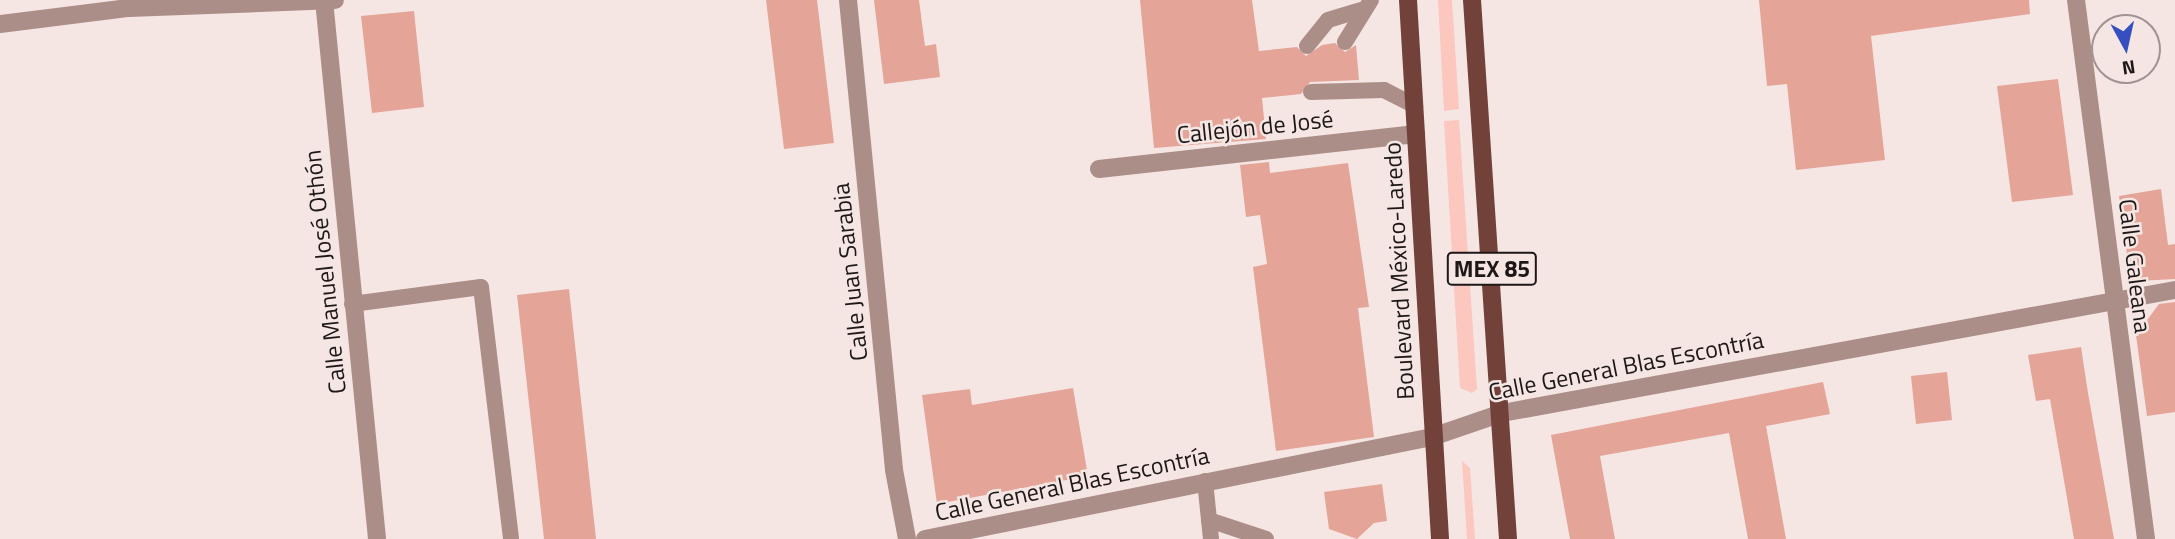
<!DOCTYPE html>
<html>
<head>
<meta charset="utf-8">
<style>
	body { margin:0 }
	#map { position:relative; width:2175px; height:539px; overflow:hidden; background:#f5e6e4; font-family:"Titillium Web",sans-serif }
	div>[style] { position:absolute }
	[style*='--x'] { left:calc(var(--x)*1px); top:calc(var(--y)*1px); width:calc(var(--w)*1px); rotate:calc(var(--a)*1deg) }
	.green>* { inset:0; background:#fbc7be }
	.building>* { inset:0; background:#e5a498 }
	.service>* { height:16px; margin:-8px; padding:0 8px; transform-origin:8px; border-radius:8px; background:#ab8e88 }
	.minor>* { height:18px; margin:-9px; padding:0 9px; transform-origin:9px; border-radius:9px; background:#ab8e88 }
	.tertiary>* { height:18px; margin:-9px; padding:0 9px; transform-origin:9px; border-radius:9px; background:#ab8e88 }
	.primary>* { height:18px; margin:-9px; padding:0 9px; transform-origin:9px; border-radius:9px; background:#72423a }
	span { translate:-50% -50%; white-space:nowrap; text-align:center; line-height:1.15; -webkit-text-stroke:5px #f5e6e4; paint-order:stroke }
	.shield-label span { padding:2px 5px; background:#f5e6e4; border:2px solid; border-radius:5px; -webkit-text-stroke-width:0 }
	.shield-label { font-size:23px; color:#1d1817; font-weight:700 }
	.street-label { font-size:24px; color:#1d1817 }
	.north { position:absolute; left:2091px; top:14px; width:70px; height:70px; box-sizing:border-box; background:#f5e6e4; border:2px solid #9f9492; border-radius:50%; rotate:172deg; font-size:19px; font-weight:700; line-height:28px; text-align:center; color:#1d1817 }
	.north::after { content:''; display:block; margin:auto; width:24px; height:32px; background:#354fc1; clip-path:polygon(50% 0,100% 100%,50% 72%,0 100%) }
</style>
</head>
<body>
<div id="map">
	<div class="green">
		<div style="clip-path:polygon(1438px 0,1452px 0,1459px 109px,1444px 111px)"></div>
		<div style="clip-path:polygon(1459px 120px,1477px 389px,1472px 393px,1460px 388px,1444px 121px)"></div>
		<div style="clip-path:polygon(1462px 461px,1470px 468px,1475px 539px,1467px 539px)"></div>
	</div>
	<div class="building">
		<div style="clip-path:polygon(766px 0,817px 0,834px 143px,784px 149px)"></div>
		<div style="clip-path:polygon(874px 0,919px 0,925px 46px,936px 44px,940px 77px,884px 84px)"></div>
		<div style="clip-path:polygon(1140px 0,1252px 0,1259px 51px,1297px 47px,1306px 56px,1322px 45px,1335px 43px,1345px 52px,1356px 45px,1359px 80px,1310px 82px,1301px 94px,1262px 98px,1266px 139px,1154px 148px)"></div>
		<div style="clip-path:polygon(1759px 0,2029px 0,2030px 14px,1871px 36px,1885px 160px,1796px 170px,1787px 84px,1767px 86px)"></div>
		<div style="clip-path:polygon(414px 11px,424px 107px,372px 113px,361px 16px)"></div>
		<div style="clip-path:polygon(2058px 79px,2073px 195px,2012px 202px,1997px 86px)"></div>
		<div style="clip-path:polygon(1269px 162px,1270px 173px,1348px 163px,1369px 307px,1358px 308px,1374px 437px,1276px 451px,1253px 267px,1267px 264px,1260px 215px,1246px 217px,1240px 165px)"></div>
		<div style="clip-path:polygon(2161px 189px,2168px 245px,2175px 244px,2175px 279px,2138px 281px,2129px 269px,2119px 196px)"></div>
		<div style="clip-path:polygon(569px 289px,596px 539px,544px 539px,517px 295px)"></div>
		<div style="clip-path:polygon(2175px 302px,2175px 412px,2147px 416px,2136px 335px,2159px 304px)"></div>
		<div style="clip-path:polygon(2081px 347px,2088px 393px,2114px 539px,2074px 539px,2050px 399px,2036px 401px,2028px 355px)"></div>
		<div style="clip-path:polygon(1947px 372px,1952px 420px,1916px 424px,1911px 376px)"></div>
		<div style="clip-path:polygon(1823px 382px,1830px 414px,1766px 426px,1786px 539px,1748px 539px,1729px 433px,1600px 456px,1615px 539px,1570px 539px,1551px 435px)"></div>
		<div style="clip-path:polygon(1073px 388px,1088px 476px,937px 504px,922px 395px,970px 389px,972px 405px)"></div>
		<div style="clip-path:polygon(1382px 484px,1387px 521px,1374px 523px,1357px 539px,1329px 529px,1324px 492px)"></div>
	</div>
	<div class="service">
		<div style="--x:1345;--y:42;--w:49;--a:-58.2"></div>
		<div style="--x:1307;--y:46;--w:33;--a:-51"></div>
		<div style="--x:1328;--y:20;--w:34;--a:-17"></div>
		<div style="--x:1311;--y:92;--w:73;--a:-1.6"></div>
		<div style="--x:1384;--y:90;--w:35;--a:27"></div>
		<div style="--x:352;--y:304;--w:130;--a:-7.5"></div>
		<div style="--x:481;--y:287;--w:254;--a:83.2"></div>
		<div style="--x:1205;--y:481;--w:58;--a:84.1"></div>
		<div style="--x:1209;--y:520;--w:60;--a:18.4"></div>
	</div>
	<div class="minor">
		<div style="--x:324;--y:0;--w:542;--a:84.38"></div>
		<div style="--x:848;--y:0;--w:472;--a:84.4"></div>
		<div style="--x:894;--y:470;--w:70;--a:79.3"></div>
		<div style="--x:2076;--y:0;--w:544;--a:82.6"></div>
		<div style="--x:1099;--y:169;--w:319;--a:-6.3"></div>
		<div style="--x:925;--y:539;--w:517;--a:-11.38"></div>
		<div style="--x:1432;--y:437;--w:74;--a:-18.9"></div>
		<div style="--x:1502;--y:413;--w:684;--a:-10.36"></div>
	</div>
	<div class="tertiary">
		<div style="--x:0;--y:24;--w:130;--a:-7.1"></div>
		<div style="--x:129;--y:8;--w:206;--a:-2.2"></div>
	</div>
	<div class="primary">
		<div style="--x:1408;--y:0;--w:540;--a:86.6"></div>
		<div style="--x:1472;--y:0;--w:540;--a:86.18"></div>
	</div>
	<div class="shield-label">
		<span style="left:1492px;top:269px">MEX 85</span>
	</div>
	<div class="street-label">
		<span style="left:1255px;top:127px;rotate:-6deg">Callejón de José</span>
		<span style="left:2135px;top:266px;rotate:83deg">Calle Galeana</span>
		<span style="left:1399px;top:271px;rotate:-93deg">Boulevard México-Laredo</span>
		<span style="left:325px;top:272px;rotate:-96deg">Calle Manuel José Othón</span>
		<span style="left:850px;top:272px;rotate:-96deg">Calle Juan Sarabia</span>
		<span style="left:1626px;top:366px;rotate:-11deg">Calle General Blas Escontría</span>
		<span style="left:1072px;top:484px;rotate:-12deg">Calle General Blas Escontría</span>
	</div>
	<div class="north">N</div>
</div>
</body>
</html>
